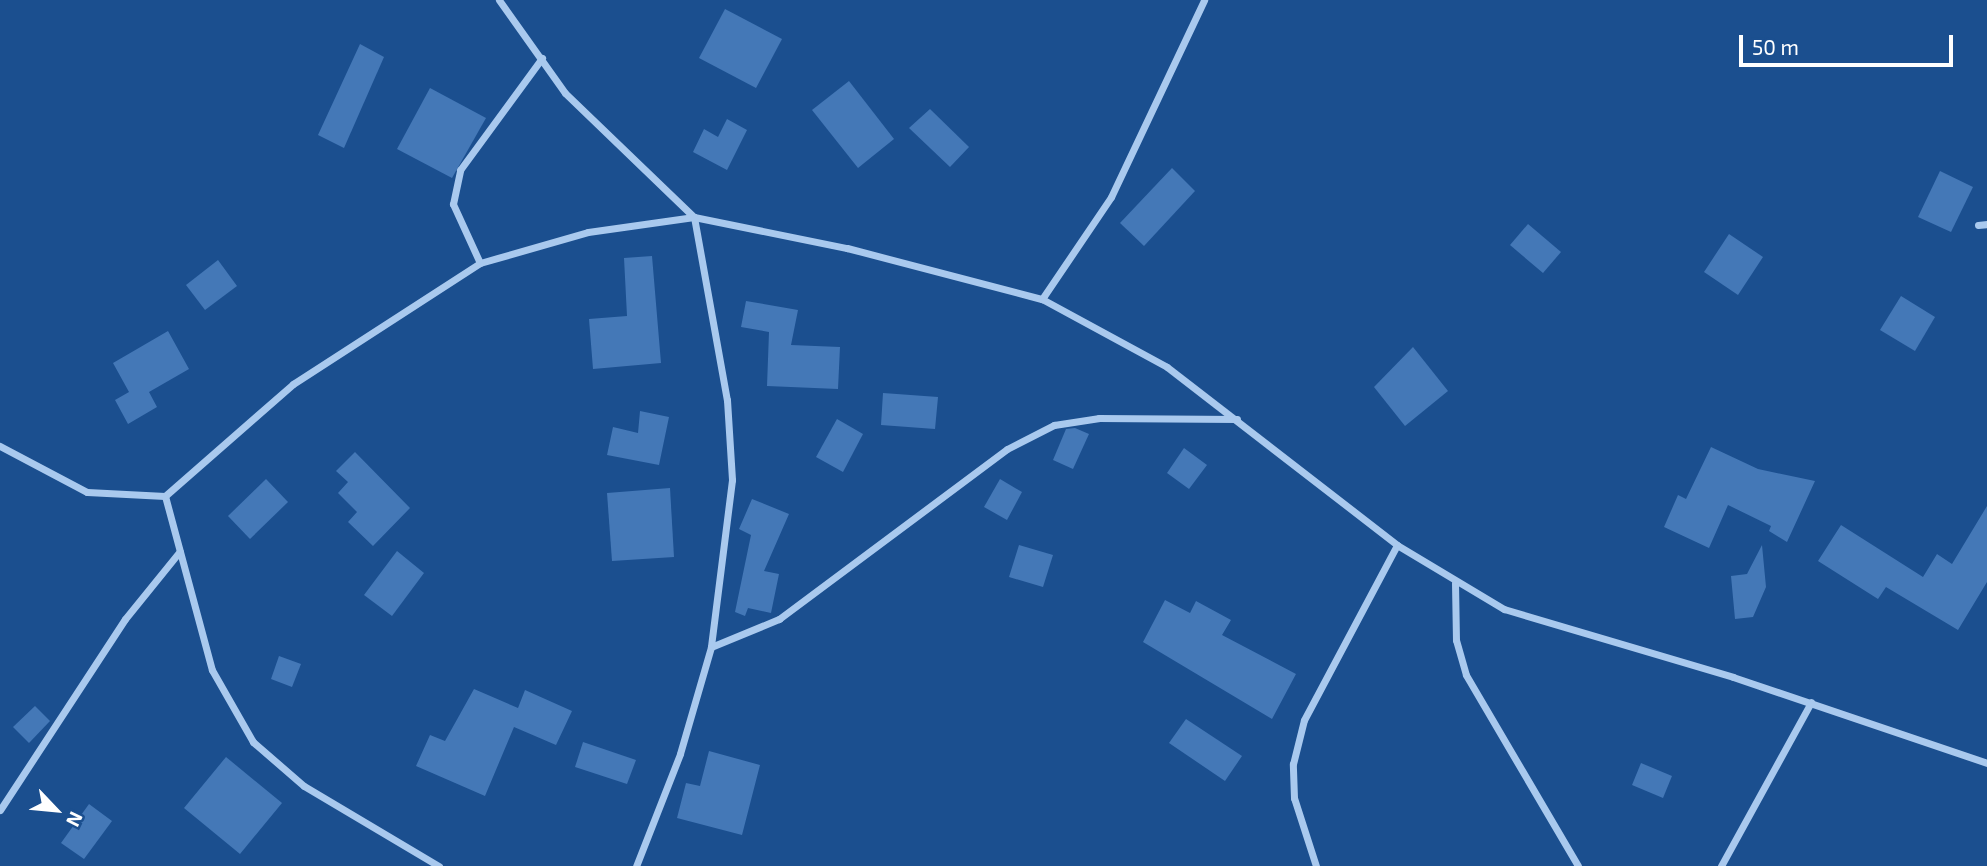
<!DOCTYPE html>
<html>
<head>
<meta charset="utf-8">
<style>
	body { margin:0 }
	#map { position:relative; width:1987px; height:866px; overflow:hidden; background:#1b4f8f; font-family:"Exo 2",sans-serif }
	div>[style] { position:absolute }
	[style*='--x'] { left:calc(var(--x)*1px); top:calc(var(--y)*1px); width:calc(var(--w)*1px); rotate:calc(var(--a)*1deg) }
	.building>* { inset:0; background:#4478b7 }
	.street>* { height:7px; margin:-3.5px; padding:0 3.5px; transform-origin:3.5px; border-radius:3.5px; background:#a9c9ee }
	span { translate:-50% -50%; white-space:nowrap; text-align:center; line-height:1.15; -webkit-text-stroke:7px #1b4f8f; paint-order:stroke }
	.north { position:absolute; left:21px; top:775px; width:70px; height:70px; -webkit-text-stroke:5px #1b4f8f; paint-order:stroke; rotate:116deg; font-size:19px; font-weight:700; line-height:28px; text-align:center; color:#fff }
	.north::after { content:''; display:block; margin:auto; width:24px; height:32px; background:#fff; clip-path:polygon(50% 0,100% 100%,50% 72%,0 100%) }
	.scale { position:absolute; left:1739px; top:35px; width:214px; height:32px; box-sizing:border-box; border:4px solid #fff; border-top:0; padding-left:9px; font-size:21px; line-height:24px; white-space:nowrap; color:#fff; -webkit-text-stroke:5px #1b4f8f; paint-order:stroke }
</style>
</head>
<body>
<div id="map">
	<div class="building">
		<div style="clip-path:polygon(725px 9px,782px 39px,756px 88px,699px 58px)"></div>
		<div style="clip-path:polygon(360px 44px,384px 57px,344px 148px,318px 135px)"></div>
		<div style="clip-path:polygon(849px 81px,894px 139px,858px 168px,812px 110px)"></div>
		<div style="clip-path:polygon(430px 88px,486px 118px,452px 178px,397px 149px)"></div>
		<div style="clip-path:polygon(930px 109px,969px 147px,950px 167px,909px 128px)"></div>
		<div style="clip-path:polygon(727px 119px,747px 130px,727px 170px,693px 152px,704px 129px,718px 137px)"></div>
		<div style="clip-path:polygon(1172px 168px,1195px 191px,1144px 246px,1120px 223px)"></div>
		<div style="clip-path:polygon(1940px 171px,1973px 187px,1951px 232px,1918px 217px)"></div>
		<div style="clip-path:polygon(1528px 224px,1561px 252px,1543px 273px,1510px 245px)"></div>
		<div style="clip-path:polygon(1729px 234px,1763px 257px,1738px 295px,1704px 272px)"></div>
		<div style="clip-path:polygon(652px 256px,661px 363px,593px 369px,589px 319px,627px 316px,624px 258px)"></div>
		<div style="clip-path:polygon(218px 260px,237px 286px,205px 310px,186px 285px)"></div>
		<div style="clip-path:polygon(1901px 296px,1935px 317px,1915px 351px,1880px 330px)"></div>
		<div style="clip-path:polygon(746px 301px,798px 310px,791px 345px,840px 347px,838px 389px,767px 386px,769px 332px,741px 327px)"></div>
		<div style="clip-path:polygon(168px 331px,189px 369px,149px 392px,157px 407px,128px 424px,115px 400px,129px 392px,113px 363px)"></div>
		<div style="clip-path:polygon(1413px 347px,1448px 391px,1405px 426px,1374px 387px)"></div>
		<div style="clip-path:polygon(883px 393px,938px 397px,935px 429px,881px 425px)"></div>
		<div style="clip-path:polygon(640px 411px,669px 417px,659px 465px,607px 455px,613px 427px,638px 433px)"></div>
		<div style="clip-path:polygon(837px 419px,863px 434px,843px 472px,816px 457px)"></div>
		<div style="clip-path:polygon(1075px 428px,1089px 434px,1073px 469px,1053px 460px,1066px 429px)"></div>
		<div style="clip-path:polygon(1711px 447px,1758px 469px,1815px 481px,1787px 542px,1769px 531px,1771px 526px,1728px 505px,1709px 548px,1664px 527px,1678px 495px,1686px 499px)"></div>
		<div style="clip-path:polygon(1184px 448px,1207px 465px,1189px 489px,1167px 473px)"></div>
		<div style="clip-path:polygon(355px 452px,410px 508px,373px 546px,348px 522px,357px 512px,338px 493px,348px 482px,336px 471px)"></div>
		<div style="clip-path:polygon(266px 479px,288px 502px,250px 539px,228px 516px)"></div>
		<div style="clip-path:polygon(1000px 479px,1022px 492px,1007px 520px,984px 507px)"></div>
		<div style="clip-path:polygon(670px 488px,674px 557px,612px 561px,607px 493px)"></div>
		<div style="clip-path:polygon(752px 499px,789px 514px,764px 571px,779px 574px,771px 613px,748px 608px,745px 616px,735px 612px,751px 535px,739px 529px)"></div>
		<div style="clip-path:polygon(1987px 506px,1987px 582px,1958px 630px,1886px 587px,1878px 599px,1818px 561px,1841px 525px,1923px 577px,1937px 554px,1952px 564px)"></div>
		<div style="clip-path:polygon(1019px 545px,1053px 555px,1043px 587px,1009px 577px)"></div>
		<div style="clip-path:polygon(1762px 545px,1766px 587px,1753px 617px,1735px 619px,1731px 576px,1747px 574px)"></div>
		<div style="clip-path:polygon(397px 551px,424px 573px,392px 616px,364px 595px)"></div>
		<div style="clip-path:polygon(1165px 600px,1190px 613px,1196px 601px,1231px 620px,1222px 635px,1296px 674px,1272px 719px,1143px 642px)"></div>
		<div style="clip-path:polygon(279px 656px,301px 664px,292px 687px,271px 679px)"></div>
		<div style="clip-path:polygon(474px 689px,518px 708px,525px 690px,572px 711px,556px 745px,514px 727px,485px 796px,416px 766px,430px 735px,445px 741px)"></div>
		<div style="clip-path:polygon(35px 706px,50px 721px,29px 743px,13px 727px)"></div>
		<div style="clip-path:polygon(1186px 719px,1242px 756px,1225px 781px,1169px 743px)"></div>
		<div style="clip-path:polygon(583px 742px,636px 760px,627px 784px,575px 767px)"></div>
		<div style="clip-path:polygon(709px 751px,760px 765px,742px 835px,677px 818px,686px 783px,700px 786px)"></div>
		<div style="clip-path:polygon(226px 757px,282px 803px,240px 854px,184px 808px)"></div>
		<div style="clip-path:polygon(1641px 763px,1672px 776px,1663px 798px,1632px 785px)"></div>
		<div style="clip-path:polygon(89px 804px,112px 821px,84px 859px,61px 843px)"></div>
	</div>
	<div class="street">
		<div style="--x:499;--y:0;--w:114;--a:54.6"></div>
		<div style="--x:565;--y:93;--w:179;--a:43.9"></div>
		<div style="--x:694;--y:217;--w:156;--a:11.5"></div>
		<div style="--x:847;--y:248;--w:202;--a:14.7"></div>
		<div style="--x:1042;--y:299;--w:142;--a:28.5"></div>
		<div style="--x:1167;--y:367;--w:291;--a:37.7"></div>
		<div style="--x:1397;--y:545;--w:125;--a:30.9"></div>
		<div style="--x:1504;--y:609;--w:239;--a:16.5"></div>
		<div style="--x:1733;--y:677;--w:268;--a:18.7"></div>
		<div style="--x:1978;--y:225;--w:9;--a:-6"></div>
		<div style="--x:480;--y:263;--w:65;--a:-114.6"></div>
		<div style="--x:453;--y:204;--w:35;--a:-78"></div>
		<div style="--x:460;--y:170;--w:139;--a:-53.8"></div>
		<div style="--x:1042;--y:299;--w:123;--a:-55.9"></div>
		<div style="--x:1111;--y:197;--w:218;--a:-64.7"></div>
		<div style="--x:0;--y:446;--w:98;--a:27.9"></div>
		<div style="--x:87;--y:492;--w:78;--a:2.9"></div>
		<div style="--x:165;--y:496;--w:170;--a:-41.2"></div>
		<div style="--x:293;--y:384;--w:223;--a:-32.9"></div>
		<div style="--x:480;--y:263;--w:112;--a:-16"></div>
		<div style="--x:588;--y:232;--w:107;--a:-8.1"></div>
		<div style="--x:694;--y:217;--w:186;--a:79.8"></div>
		<div style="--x:727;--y:400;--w:80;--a:86.4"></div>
		<div style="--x:732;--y:480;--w:168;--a:97.2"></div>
		<div style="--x:711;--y:647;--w:111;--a:106.2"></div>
		<div style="--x:680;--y:754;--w:120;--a:111.4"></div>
		<div style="--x:165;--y:496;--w:180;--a:74.9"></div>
		<div style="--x:212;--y:670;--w:83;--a:60.3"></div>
		<div style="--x:253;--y:742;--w:67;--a:40.8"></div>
		<div style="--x:304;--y:786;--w:157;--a:30.7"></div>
		<div style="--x:1455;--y:583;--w:57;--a:89"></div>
		<div style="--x:1456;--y:640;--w:36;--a:74"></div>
		<div style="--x:1466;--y:675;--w:221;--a:59.6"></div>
		<div style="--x:711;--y:647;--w:74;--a:-22.4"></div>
		<div style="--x:779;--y:619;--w:284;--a:-36.7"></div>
		<div style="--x:1007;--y:449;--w:53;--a:-27.1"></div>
		<div style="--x:1054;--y:425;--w:46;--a:-8.8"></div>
		<div style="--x:1099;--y:418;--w:138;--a:0.4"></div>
		<div style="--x:0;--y:810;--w:228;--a:-56.8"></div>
		<div style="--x:125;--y:619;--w:87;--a:-51"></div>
		<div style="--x:1316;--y:866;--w:71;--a:-107.9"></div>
		<div style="--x:1294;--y:798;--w:34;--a:-92"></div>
		<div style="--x:1293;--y:764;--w:45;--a:-76"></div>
		<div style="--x:1304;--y:720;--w:198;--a:-62"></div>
		<div style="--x:1721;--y:866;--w:187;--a:-61.2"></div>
	</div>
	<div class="north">N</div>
	<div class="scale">50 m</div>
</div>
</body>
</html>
